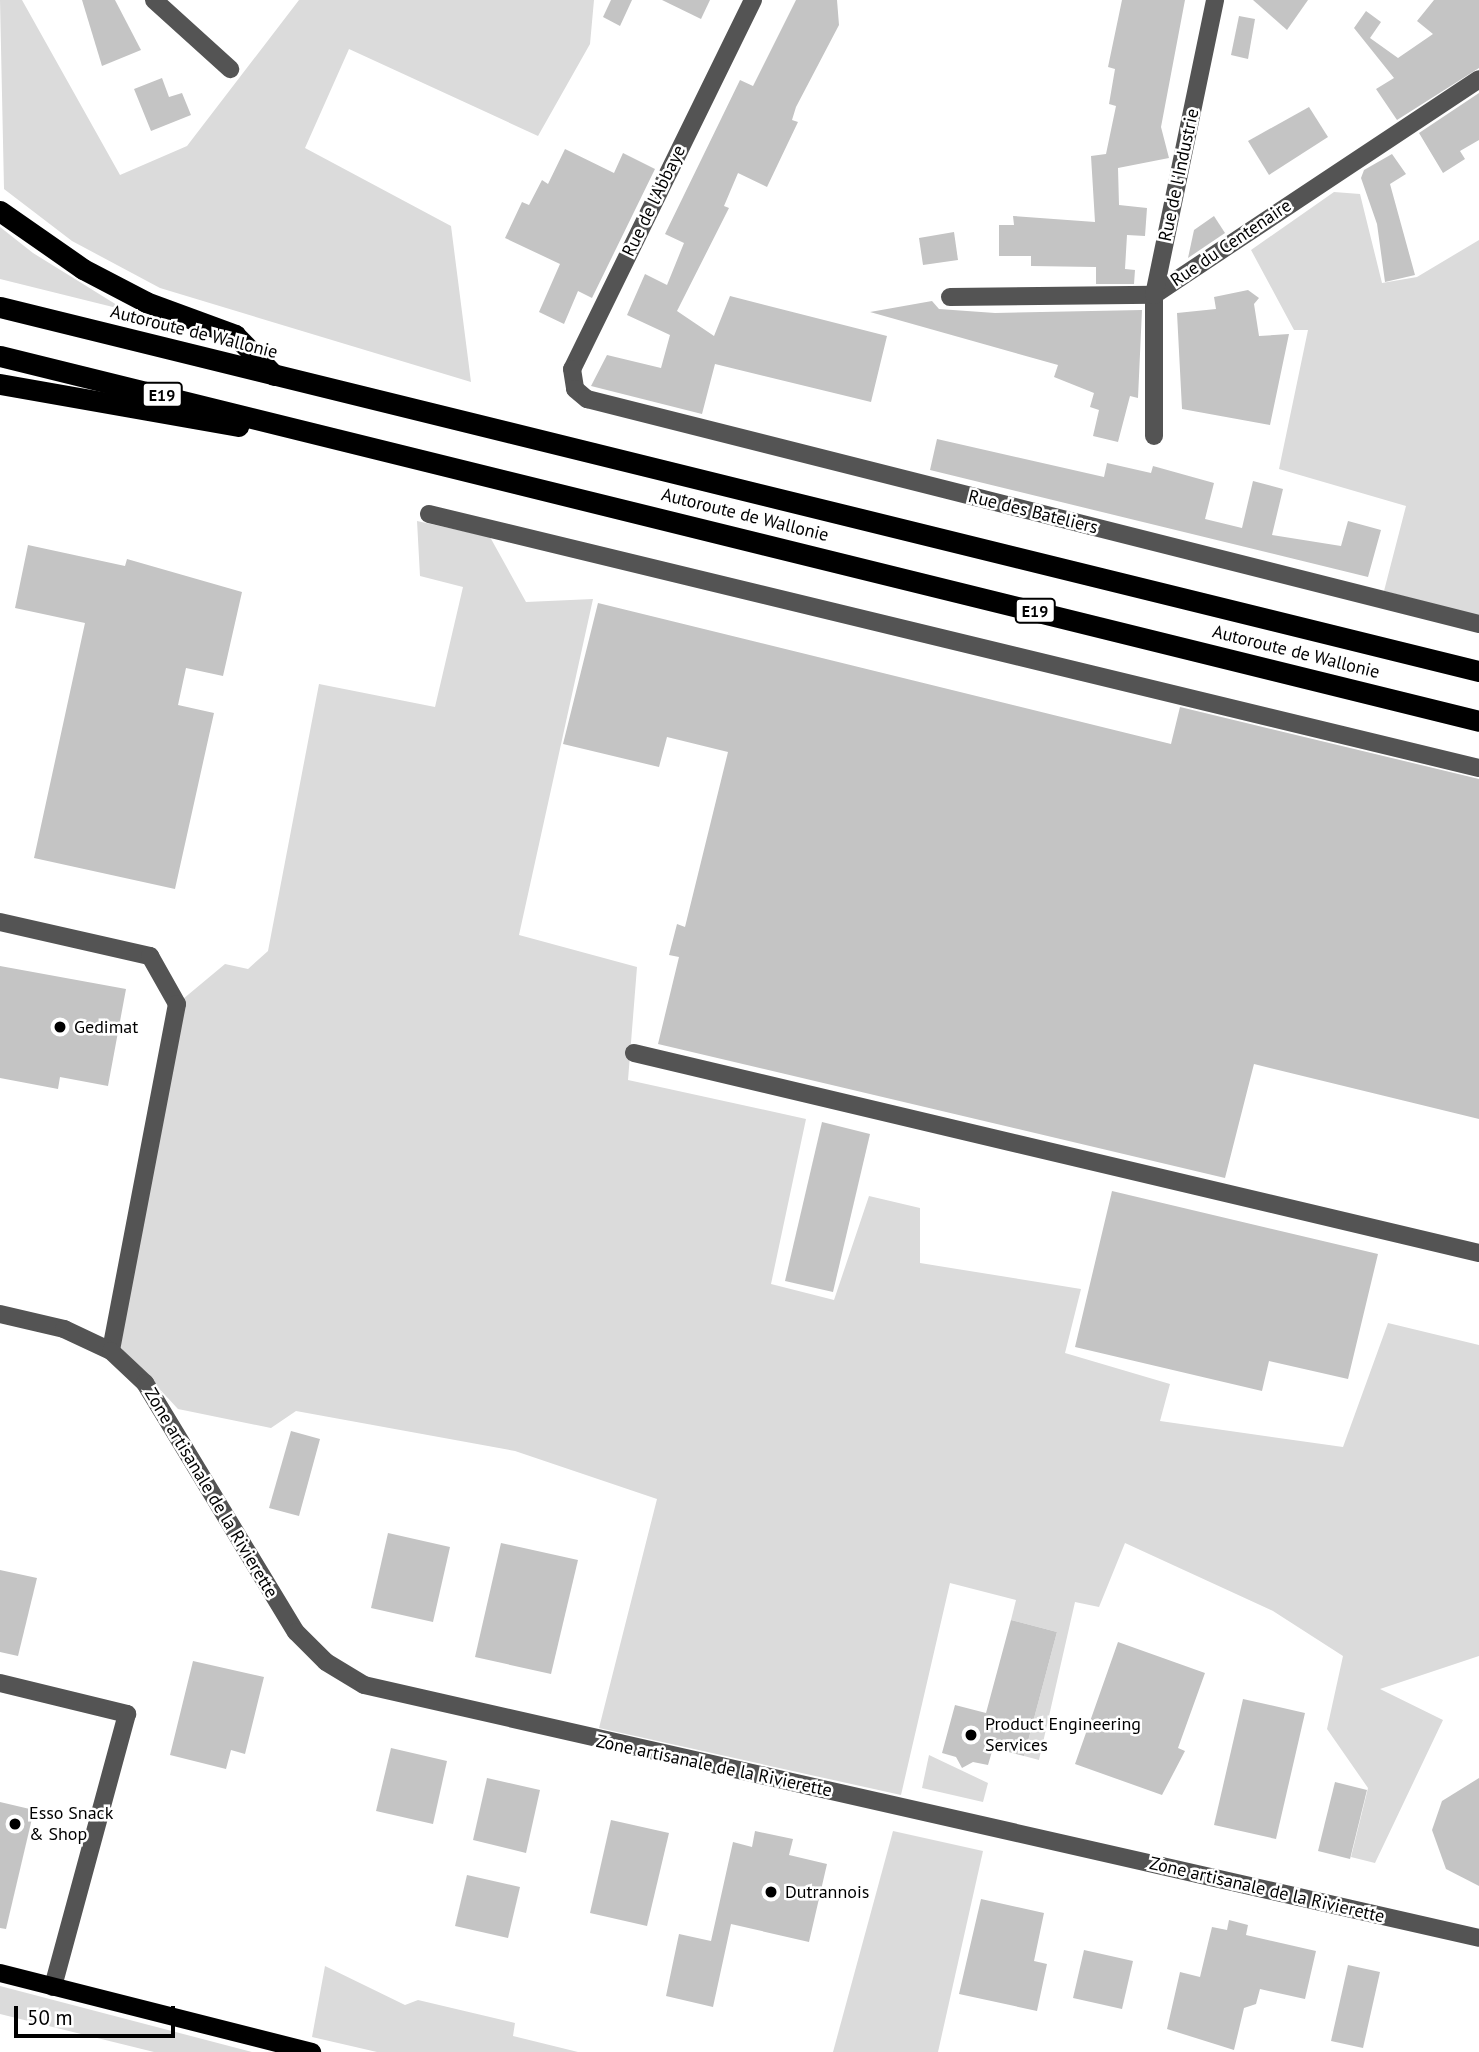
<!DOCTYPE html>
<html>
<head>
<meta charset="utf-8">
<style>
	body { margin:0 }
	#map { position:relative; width:1479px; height:2052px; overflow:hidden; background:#fff; font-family:"PT Sans",sans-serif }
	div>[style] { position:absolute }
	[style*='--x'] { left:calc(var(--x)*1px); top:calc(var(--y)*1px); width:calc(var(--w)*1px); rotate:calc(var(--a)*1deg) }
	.green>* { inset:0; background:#dbdbdb }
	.building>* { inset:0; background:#c4c4c4 }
	.minor>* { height:18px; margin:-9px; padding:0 9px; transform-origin:9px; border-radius:9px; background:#545454 }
	.major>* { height:18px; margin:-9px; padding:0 9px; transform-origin:9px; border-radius:9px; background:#000 }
	.highway>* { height:21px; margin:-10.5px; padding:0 10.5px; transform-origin:10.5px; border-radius:10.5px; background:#000 }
	.dots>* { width:19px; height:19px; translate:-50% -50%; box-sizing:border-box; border:4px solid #fff; border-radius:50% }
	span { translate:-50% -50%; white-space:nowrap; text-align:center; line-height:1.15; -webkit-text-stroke:5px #fff; paint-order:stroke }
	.shield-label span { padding:2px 5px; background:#fff; border:2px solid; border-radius:5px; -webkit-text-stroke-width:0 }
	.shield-label { font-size:16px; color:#000; font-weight:700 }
	.street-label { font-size:18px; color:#000 }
	.poi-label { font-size:18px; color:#000 }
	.left { translate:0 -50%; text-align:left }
	.scale { position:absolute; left:14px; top:2006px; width:161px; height:32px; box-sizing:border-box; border:4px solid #000; border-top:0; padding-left:9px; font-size:21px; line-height:24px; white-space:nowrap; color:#000; -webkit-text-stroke:5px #fff; paint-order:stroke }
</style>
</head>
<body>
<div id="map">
	<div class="green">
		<div style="clip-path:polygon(0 0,22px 0,120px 175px,187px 146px,299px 0,594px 0,590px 44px,538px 136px,349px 49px,305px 148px,451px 226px,471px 382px,160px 288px,72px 241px,4px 189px)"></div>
		<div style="clip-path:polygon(1334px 192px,1360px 194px,1382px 283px,1417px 277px,1479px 240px,1479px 616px,1384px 591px,1406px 506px,1279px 469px,1308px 330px,1294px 330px,1251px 250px)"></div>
		<div style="clip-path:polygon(0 227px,33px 253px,125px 310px,0 279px)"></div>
		<div style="clip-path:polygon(417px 521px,490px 537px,526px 602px,593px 599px,519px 935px,637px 967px,628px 1080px,806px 1119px,771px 1284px,834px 1300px,869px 1196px,920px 1208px,920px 1263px,1081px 1289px,1065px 1353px,1170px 1384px,1160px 1421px,1343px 1447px,1388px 1323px,1479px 1345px,1479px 1656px,1380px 1689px,1443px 1720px,1375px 1863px,1351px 1857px,1368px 1788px,1327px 1729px,1343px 1656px,1273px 1611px,1125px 1543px,1099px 1607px,1075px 1602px,1039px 1760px,1024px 1756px,1057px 1632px,1011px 1620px,1016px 1600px,950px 1583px,901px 1795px,599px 1728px,657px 1499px,515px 1451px,296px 1411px,271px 1428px,178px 1409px,114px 1340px,177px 1004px,225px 964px,248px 969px,268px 951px,319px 684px,435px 707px,463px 587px,420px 576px)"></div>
		<div style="clip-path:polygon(929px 1755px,988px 1783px,983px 1802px,922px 1788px)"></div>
		<div style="clip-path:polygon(893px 1831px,983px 1851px,938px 2052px,833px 2052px)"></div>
		<div style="clip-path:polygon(325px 1966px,405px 2005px,418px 2000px,515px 2023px,513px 2036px,578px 2052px,377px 2052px,312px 2037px)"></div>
		<div style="clip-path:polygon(0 1986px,252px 2052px,154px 2052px,0 2014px)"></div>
	</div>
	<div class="building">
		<div style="clip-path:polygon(82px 0,115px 0,141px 50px,102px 66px)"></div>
		<div style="clip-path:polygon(611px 0,632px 0,620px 26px,603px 17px)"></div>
		<div style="clip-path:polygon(662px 0,710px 0,701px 19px)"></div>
		<div style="clip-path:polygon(796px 0,837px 0,839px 25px,796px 107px,792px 120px,798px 122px,767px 187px,738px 173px,724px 206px,729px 208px,677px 311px,714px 336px,730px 296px,887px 336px,871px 402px,715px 364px,702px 414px,591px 386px,607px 355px,661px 368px,670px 335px,627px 315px,645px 274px,667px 285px,684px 243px,665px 234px,740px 80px,753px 86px)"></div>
		<div style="clip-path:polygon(1122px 0,1185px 0,1161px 127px,1169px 158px,1118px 168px,1119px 205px,1147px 208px,1145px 236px,1127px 235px,1125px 269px,1135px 270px,1134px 284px,1096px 284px,1096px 267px,1031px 266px,1031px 256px,999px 256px,999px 225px,1014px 225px,1013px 216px,1095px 222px,1091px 156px,1106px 154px,1116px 106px,1109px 104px,1115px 69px,1108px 67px)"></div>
		<div style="clip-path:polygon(1253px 0,1308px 0,1287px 30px)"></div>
		<div style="clip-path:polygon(1434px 0,1479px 0,1479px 68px,1397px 120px,1376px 89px,1394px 78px,1354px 28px,1366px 11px,1381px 22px,1370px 38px,1398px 58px,1433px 34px,1417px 21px)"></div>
		<div style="clip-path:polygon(1239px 16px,1255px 19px,1248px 59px,1231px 55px)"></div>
		<div style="clip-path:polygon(162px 78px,169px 97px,182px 93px,191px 115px,151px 131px,134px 89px)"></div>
		<div style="clip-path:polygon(1479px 93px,1479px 140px,1460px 151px,1465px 159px,1443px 173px,1419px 133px)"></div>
		<div style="clip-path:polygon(1309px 107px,1328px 137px,1269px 175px,1248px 141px)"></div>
		<div style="clip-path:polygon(565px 149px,614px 173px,623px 153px,655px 169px,592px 298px,578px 291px,564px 324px,539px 312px,560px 264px,505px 238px,522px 202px,529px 205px,542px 180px,548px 184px)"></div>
		<div style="clip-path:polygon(1392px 154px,1406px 174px,1390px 184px,1415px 275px,1385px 282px,1377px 224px,1361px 178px,1364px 170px)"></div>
		<div style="clip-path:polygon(1214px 216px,1225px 233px,1188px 258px,1194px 230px)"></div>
		<div style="clip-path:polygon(954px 232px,958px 260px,923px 265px,919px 238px)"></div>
		<div style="clip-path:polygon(1248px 290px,1259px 298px,1254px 304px,1259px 336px,1289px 334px,1270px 425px,1182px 409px,1177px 313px,1216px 309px,1214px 297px)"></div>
		<div style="clip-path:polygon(932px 301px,939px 309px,995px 313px,1142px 310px,1138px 398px,1130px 396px,1118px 442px,1093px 436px,1099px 410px,1090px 407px,1094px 393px,1054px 377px,1058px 365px,870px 312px)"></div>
		<div style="clip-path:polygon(937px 439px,1104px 477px,1107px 463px,1151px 473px,1153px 466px,1214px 483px,1205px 519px,1242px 528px,1253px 481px,1283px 489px,1272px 535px,1341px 546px,1348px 521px,1381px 530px,1368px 577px,930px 470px)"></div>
		<div style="clip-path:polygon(28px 545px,125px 566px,127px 559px,242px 592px,223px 676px,186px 668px,178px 705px,214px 713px,175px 889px,34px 858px,85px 623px,15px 608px)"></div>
		<div style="clip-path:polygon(598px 603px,1171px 744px,1180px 707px,1479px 779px,1479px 1119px,1254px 1064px,1225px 1178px,658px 1044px,679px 957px,669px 955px,677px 924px,685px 927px,728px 752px,667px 737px,659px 767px,563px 744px)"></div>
		<div style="clip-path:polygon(0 966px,126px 989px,108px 1086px,60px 1077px,58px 1089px,0 1078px)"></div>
		<div style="clip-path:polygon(822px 1122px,870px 1134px,833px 1292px,785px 1281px)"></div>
		<div style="clip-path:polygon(1112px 1191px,1378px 1254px,1348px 1379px,1269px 1361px,1262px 1391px,1075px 1347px)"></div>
		<div style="clip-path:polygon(291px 1431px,320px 1439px,299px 1516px,269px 1508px)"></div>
		<div style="clip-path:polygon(388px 1533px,450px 1547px,433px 1622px,371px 1608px)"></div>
		<div style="clip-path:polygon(501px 1543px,578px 1560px,551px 1674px,475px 1657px)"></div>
		<div style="clip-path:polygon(0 1570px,37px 1578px,18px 1656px,0 1652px)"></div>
		<div style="clip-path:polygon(1011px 1620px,1057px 1632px,1024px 1756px,993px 1748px,988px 1765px,973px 1762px,962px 1768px,956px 1757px,942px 1753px,955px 1705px,986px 1713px)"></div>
		<div style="clip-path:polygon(1118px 1642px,1205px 1673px,1178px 1748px,1185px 1751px,1162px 1795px,1075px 1764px)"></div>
		<div style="clip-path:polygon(193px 1661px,264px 1677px,245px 1754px,231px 1750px,226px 1769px,170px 1755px)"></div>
		<div style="clip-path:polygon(1243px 1699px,1305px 1713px,1276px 1839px,1214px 1825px)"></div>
		<div style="clip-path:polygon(391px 1748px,447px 1761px,433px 1824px,376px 1811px)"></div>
		<div style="clip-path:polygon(487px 1778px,540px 1790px,526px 1853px,473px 1840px)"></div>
		<div style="clip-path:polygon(1479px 1778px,1479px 1886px,1446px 1869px,1432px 1830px,1442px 1801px)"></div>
		<div style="clip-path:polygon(1335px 1782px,1367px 1790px,1350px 1859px,1318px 1851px)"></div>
		<div style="clip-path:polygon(0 1802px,34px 1810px,6px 1929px,0 1928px)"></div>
		<div style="clip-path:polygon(611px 1820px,669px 1833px,647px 1926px,590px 1913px)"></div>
		<div style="clip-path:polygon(755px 1831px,793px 1839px,789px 1855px,827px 1864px,809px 1942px,731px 1924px,713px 2007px,666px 1996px,679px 1934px,711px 1941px,733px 1842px,752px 1847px)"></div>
		<div style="clip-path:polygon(467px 1875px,520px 1887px,508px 1938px,455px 1926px)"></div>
		<div style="clip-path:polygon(981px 1899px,1044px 1913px,1034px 1961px,1047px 1964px,1037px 2011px,959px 1994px)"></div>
		<div style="clip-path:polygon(1229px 1920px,1248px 1925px,1246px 1935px,1316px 1951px,1305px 1999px,1260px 1989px,1256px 2004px,1244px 2008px,1234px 2050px,1167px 2029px,1180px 1972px,1200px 1977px,1212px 1927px,1227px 1930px)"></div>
		<div style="clip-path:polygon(1084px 1950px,1133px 1961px,1122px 2009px,1073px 1998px)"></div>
		<div style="clip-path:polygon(1348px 1965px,1380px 1972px,1363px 2048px,1331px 2041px)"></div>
	</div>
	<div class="minor">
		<div style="--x:154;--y:0;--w:103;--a:42.2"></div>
		<div style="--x:753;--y:0;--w:411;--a:116.1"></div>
		<div style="--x:572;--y:369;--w:20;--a:81"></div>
		<div style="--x:575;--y:389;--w:16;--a:40"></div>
		<div style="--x:587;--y:399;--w:920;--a:14.16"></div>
		<div style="--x:950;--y:297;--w:204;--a:-0.6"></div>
		<div style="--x:1154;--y:295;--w:390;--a:-33.6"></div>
		<div style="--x:1154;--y:436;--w:141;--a:-90"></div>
		<div style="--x:1154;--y:295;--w:301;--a:-78.3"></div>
		<div style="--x:429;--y:514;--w:1080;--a:13.6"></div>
		<div style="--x:0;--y:922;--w:154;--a:12.8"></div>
		<div style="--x:150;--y:956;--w:55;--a:60.6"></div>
		<div style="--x:177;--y:1004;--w:353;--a:100.8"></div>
		<div style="--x:634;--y:1053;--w:868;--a:13.32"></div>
		<div style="--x:0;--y:1314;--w:66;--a:13.2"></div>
		<div style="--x:64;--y:1329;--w:52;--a:25.1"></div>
		<div style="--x:111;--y:1351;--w:47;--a:43.3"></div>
		<div style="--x:145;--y:1383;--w:291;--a:58.8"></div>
		<div style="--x:296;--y:1632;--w:42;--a:45"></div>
		<div style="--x:326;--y:1662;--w:44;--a:31.2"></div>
		<div style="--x:364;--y:1685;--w:1143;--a:12.78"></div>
		<div style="--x:0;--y:1683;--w:131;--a:13.7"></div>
		<div style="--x:127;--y:1714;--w:283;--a:105.2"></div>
	</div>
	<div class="major">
		<div style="--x:0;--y:1973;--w:322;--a:14.2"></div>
	</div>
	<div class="highway">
		<div style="--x:0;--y:211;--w:101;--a:34.9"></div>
		<div style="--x:83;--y:269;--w:71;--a:27.6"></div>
		<div style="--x:146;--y:302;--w:95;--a:20.3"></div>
		<div style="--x:235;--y:335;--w:56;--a:45.7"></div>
		<div style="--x:0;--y:307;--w:1523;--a:13.83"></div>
		<div style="--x:0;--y:356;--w:1523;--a:13.86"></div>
		<div style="--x:0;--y:384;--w:242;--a:10"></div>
	</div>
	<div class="dots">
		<div style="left:60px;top:1027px;background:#000"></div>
		<div style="left:971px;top:1735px;background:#000"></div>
		<div style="left:15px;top:1824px;background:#000"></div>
		<div style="left:771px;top:1892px;background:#000"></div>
	</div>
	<div class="shield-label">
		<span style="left:162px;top:395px">E19</span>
		<span style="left:1035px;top:611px">E19</span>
	</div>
	<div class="street-label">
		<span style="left:1179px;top:175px;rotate:-78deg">Rue de l'Industrie</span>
		<span style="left:654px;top:201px;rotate:-64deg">Rue de l'Abbaye</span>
		<span style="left:1231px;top:243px;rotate:-34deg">Rue du Centenaire</span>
		<span style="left:194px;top:332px;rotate:14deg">Autoroute de Wallonie</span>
		<span style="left:1033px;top:512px;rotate:14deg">Rue des Bateliers</span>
		<span style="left:745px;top:515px;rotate:14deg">Autoroute de Wallonie</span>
		<span style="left:1296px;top:652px;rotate:14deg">Autoroute de Wallonie</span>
		<span style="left:211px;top:1493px;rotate:59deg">Zone artisanale de la Rivierette</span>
		<span style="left:714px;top:1766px;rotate:12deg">Zone artisanale de la Rivierette</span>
		<span style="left:1267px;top:1890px;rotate:13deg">Zone artisanale de la Rivierette</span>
	</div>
	<div class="poi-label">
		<span class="left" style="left:74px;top:1027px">Gedimat</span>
		<span class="left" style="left:985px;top:1735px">Product Engineering<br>Services</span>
		<span class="left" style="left:29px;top:1824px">Esso Snack<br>&amp; Shop</span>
		<span class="left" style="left:785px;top:1892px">Dutrannois</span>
	</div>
	<div class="scale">50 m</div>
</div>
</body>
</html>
